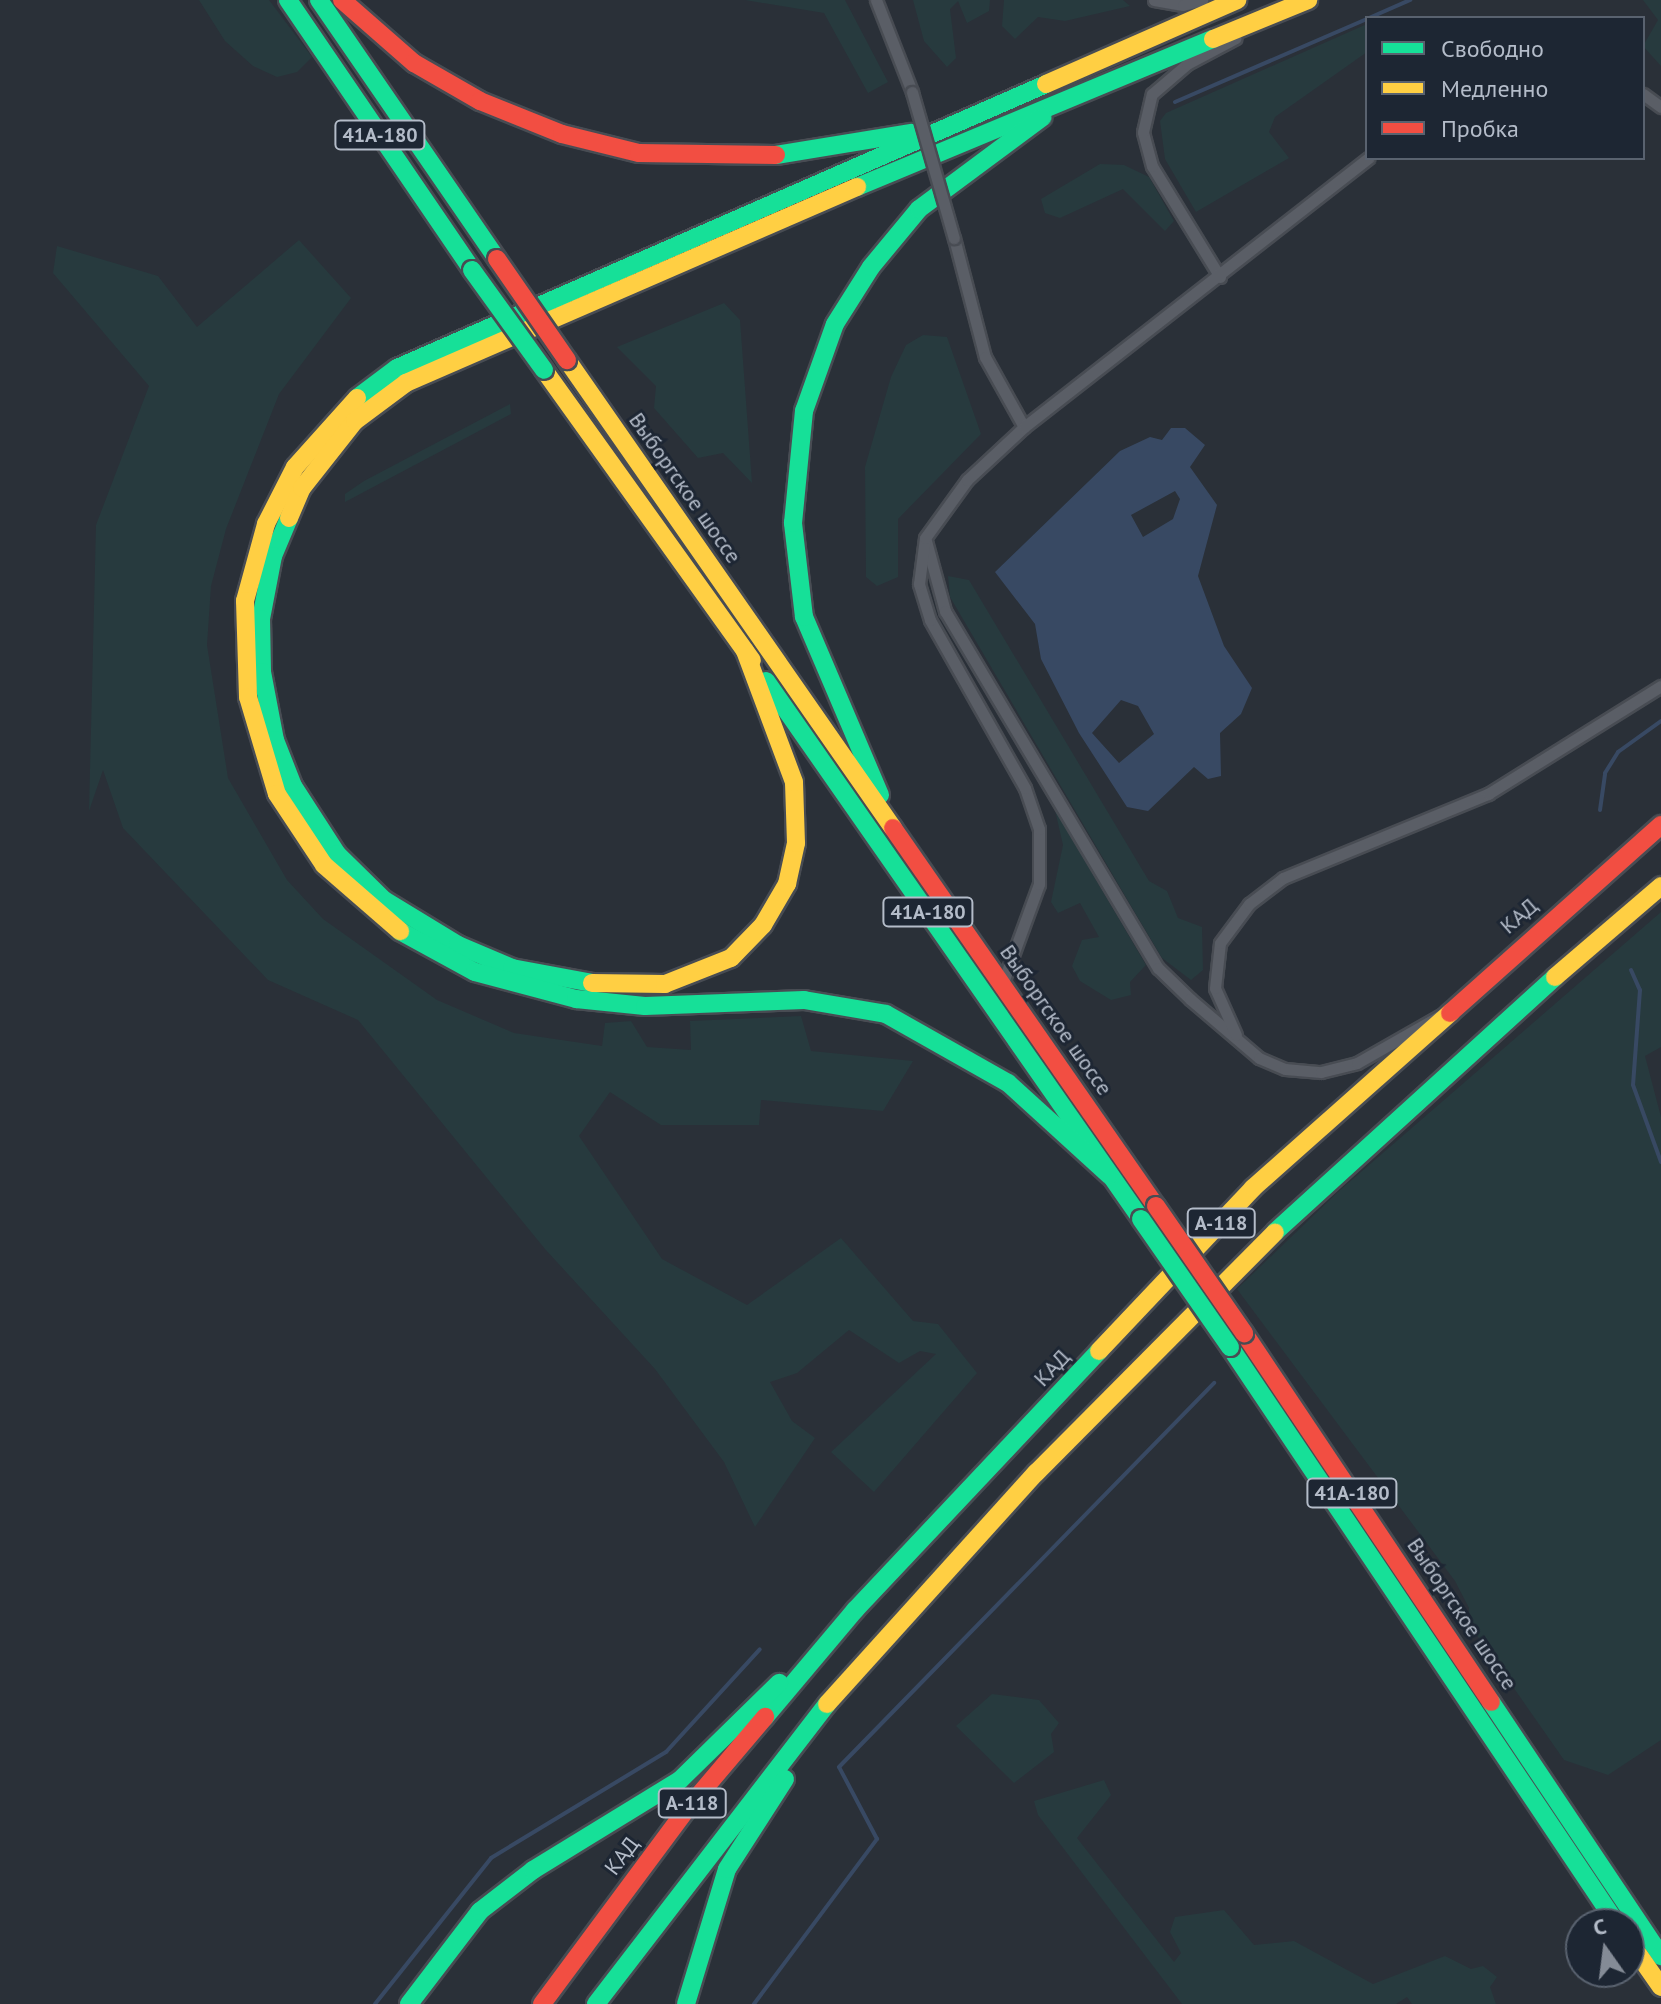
<!DOCTYPE html>
<html>
<head>
<meta charset="utf-8">
<style>
	body { margin:0 }
	#map { position:relative; width:1661px; height:2004px; overflow:hidden; background:#2a3038; font-family:"PT Sans",sans-serif }
	div>[style] { position:absolute }
	[style*='--x'] { left:calc(var(--x)*1px); top:calc(var(--y)*1px); width:calc(var(--w)*1px); rotate:calc(var(--a)*1deg) }
	.green>* { inset:0; background:#273a3e }
	.water>* { inset:0; background:#384963 }
	.stream>* { height:4px; margin:-2px; padding:0 2px; transform-origin:2px; border-radius:2px; background:#384963 }
	.roads { filter:drop-shadow(2px 0 #484c53) drop-shadow(-2px 0 #484c53) drop-shadow(0 2px #484c53) drop-shadow(0 -2px #484c53) }
	.street>* { height:11px; margin:-5.5px; padding:0 5.5px; transform-origin:5.5px; border-radius:5.5px; background:#5a5e66 }
	.fast>* { height:18px; margin:-9px; padding:0 9px; transform-origin:9px; border-radius:9px; background:#16e098 }
	.slow>* { height:18px; margin:-9px; padding:0 9px; transform-origin:9px; border-radius:9px; background:#ffcf43 }
	.jam>* { height:18px; margin:-9px; padding:0 9px; transform-origin:9px; border-radius:9px; background:#f24e42 }
	.bridges { filter:drop-shadow(2px 0 #484c53) drop-shadow(-2px 0 #484c53) drop-shadow(0 2px #484c53) drop-shadow(0 -2px #484c53) }
	.street-bridge>* { height:11px; margin:-5.5px; padding:0 5.5px; transform-origin:5.5px; border-radius:5.5px; background:#5a5e66 }
	.fast-bridge>* { height:18px; margin:-9px; padding:0 9px; transform-origin:9px; border-radius:9px; background:#16e098 }
	.jam-bridge>* { height:18px; margin:-9px; padding:0 9px; transform-origin:9px; border-radius:9px; background:#f24e42 }
	span { translate:-50% -50%; white-space:nowrap; text-align:center; line-height:1.15; -webkit-text-stroke:6px #1d2633; paint-order:stroke }
	.shield-label span { padding:2px 6px; background:#1d2633; border:2px solid; border-radius:6px; -webkit-text-stroke-width:0 }
	.shield-label { font-size:20px; color:#b4bcc9; font-weight:700 }
	.street-label { font-size:22px; color:#b4bcc9 }
	.legend { position:absolute; left:1365px; top:16px; width:280px; height:144px; box-sizing:border-box; background:#1d2633; border:2px solid #59626f; margin:0; padding:10px 14px; list-style:none; font-size:24px; color:#b4bcc9 }
	.legend li { display:flex; align-items:center; gap:16px; height:40px }
	.legend b { width:40px; border:2px solid #59626f }
	.north { position:absolute; left:1565px; top:1908px; width:80px; height:80px; box-sizing:border-box; background:#1d2633; border:2px solid #59626f; border-radius:50%; rotate:346deg; font-size:22px; font-weight:700; line-height:32px; text-align:center; color:#b4bcc9 }
	.north::after { content:''; display:block; margin:auto; width:28px; height:36px; background:#848b96; clip-path:polygon(50% 0,100% 100%,50% 72%,0 100%) }
</style>
</head>
<body>
<div id="map">
	<div class="green">
		<div style="clip-path:polygon(199px 0,269px 0,312px 57px,297px 72px,277px 77px,253px 66px,225px 41px)"></div>
		<div style="clip-path:polygon(745px 0,845px 0,888px 82px,868px 93px,824px 13px)"></div>
		<div style="clip-path:polygon(913px 0,990px 0,989px 11px,967px 23px,958px 1px,950px 9px,956px 58px,947px 67px,924px 41px)"></div>
		<div style="clip-path:polygon(1004px 0,1123px 0,1130px 6px,1065px 21px,1038px 17px,1015px 39px,1002px 26px)"></div>
		<div style="clip-path:polygon(1643px 0,1661px 0,1661px 66px,1643px 46px,1658px 20px)"></div>
		<div style="clip-path:polygon(1367px 24px,1367px 52px,1275px 117px,1269px 132px,1289px 158px,1196px 212px,1165px 159px,1160px 121px,1166px 113px)"></div>
		<div style="clip-path:polygon(1100px 164px,1124px 165px,1149px 177px,1174px 221px,1165px 231px,1123px 189px,1060px 218px,1045px 213px,1041px 199px)"></div>
		<div style="clip-path:polygon(299px 240px,351px 298px,279px 394px,226px 529px,211px 586px,207px 645px,228px 778px,287px 880px,323px 919px,437px 1000px,514px 1033px,602px 1046px,605px 1023px,631px 1021px,647px 1047px,691px 1050px,690px 1021px,801px 1016px,811px 1051px,913px 1061px,883px 1111px,761px 1100px,759px 1125px,661px 1125px,610px 1092px,579px 1136px,662px 1259px,747px 1305px,841px 1238px,913px 1321px,938px 1324px,977px 1373px,874px 1492px,831px 1452px,936px 1354px,920px 1351px,899px 1363px,849px 1330px,797px 1373px,770px 1382px,792px 1421px,815px 1438px,755px 1527px,724px 1462px,655px 1369px,545px 1249px,358px 1020px,268px 980px,123px 828px,103px 770px,89px 811px,96px 525px,149px 386px,53px 273px,57px 246px,158px 276px,197px 327px)"></div>
		<div style="clip-path:polygon(724px 303px,740px 320px,752px 483px,723px 453px,698px 458px,654px 408px,656px 386px,617px 347px)"></div>
		<div style="clip-path:polygon(923px 335px,947px 337px,981px 434px,898px 519px,898px 577px,877px 586px,866px 577px,865px 467px,891px 377px,906px 345px)"></div>
		<div style="clip-path:polygon(510px 404px,511px 414px,345px 502px,345px 494px,364px 481px)"></div>
		<div style="clip-path:polygon(948px 576px,969px 580px,1149px 881px,1167px 891px,1178px 918px,1202px 927px,1203px 970px,1191px 980px,1162px 958px,1134px 911px,950px 597px)"></div>
		<div style="clip-path:polygon(1055px 810px,1146px 965px,1130px 982px,1131px 995px,1111px 1000px,1080px 981px,1072px 966px,1082px 940px,1099px 937px,1080px 903px,1058px 913px,1051px 902px,1063px 845px)"></div>
		<div style="clip-path:polygon(1661px 912px,1661px 1047px,1645px 1056px,1661px 1117px,1661px 1740px,1608px 1775px,1564px 1760px,1469px 1624px,1469px 1608px,1455px 1581px,1237px 1289px,1339px 1191px)"></div>
		<div style="clip-path:polygon(992px 1694px,1039px 1700px,1059px 1723px,1051px 1734px,1054px 1752px,1014px 1783px,956px 1726px)"></div>
		<div style="clip-path:polygon(1104px 1780px,1111px 1795px,1077px 1838px,1174px 1962px,1181px 1953px,1170px 1932px,1175px 1917px,1224px 1910px,1254px 1945px,1294px 1941px,1373px 1984px,1445px 1956px,1471px 1969px,1483px 1966px,1497px 1977px,1490px 1987px,1496px 2004px,1412px 2004px,1407px 1997px,1396px 2004px,1182px 2004px,1038px 1815px,1034px 1801px)"></div>
	</div>
	<div class="water">
		<div style="clip-path:polygon(evenodd,1171px 428px,1185px 428px,1205px 445px,1190px 467px,1217px 505px,1198px 576px,1224px 646px,1252px 688px,1241px 714px,1220px 733px,1221px 776px,1208px 779px,1194px 767px,1148px 811px,1127px 807px,1079px 733px,1041px 659px,1035px 624px,995px 572px,1120px 451px,1150px 437px,1162px 440px,1171px 428px,1175px 491px,1180px 499px,1173px 519px,1143px 537px,1131px 515px,1175px 491px,1171px 428px,1121px 700px,1138px 706px,1154px 734px,1119px 763px,1092px 733px,1121px 700px)"></div>
	</div>
	<div class="stream">
		<div style="--x:1369;--y:18;--w:45;--a:-23.7"></div>
		<div style="--x:1175;--y:102;--w:209;--a:-23.4"></div>
		<div style="--x:1600;--y:810;--w:37;--a:-82"></div>
		<div style="--x:1605;--y:773;--w:25;--a:-58"></div>
		<div style="--x:1618;--y:752;--w:53;--a:-35.8"></div>
		<div style="--x:1631;--y:970;--w:22;--a:66"></div>
		<div style="--x:1640;--y:990;--w:95;--a:94.2"></div>
		<div style="--x:1633;--y:1085;--w:82;--a:70"></div>
		<div style="--x:375;--y:2004;--w:186;--a:-51.5"></div>
		<div style="--x:491;--y:1858;--w:205;--a:-31.2"></div>
		<div style="--x:666;--y:1752;--w:139;--a:-47.6"></div>
		<div style="--x:754;--y:2004;--w:206;--a:-53.3"></div>
		<div style="--x:877;--y:1839;--w:81;--a:-117.8"></div>
		<div style="--x:839;--y:1767;--w:537;--a:-45.68"></div>
	</div>
	<div class="roads">
		<div class="street">
			<div style="--x:876;--y:0;--w:99;--a:68.6"></div>
			<div style="--x:1154;--y:0;--w:29;--a:10"></div>
			<div style="--x:1183;--y:5;--w:20;--a:-15"></div>
			<div style="--x:1643;--y:94;--w:22;--a:36"></div>
			<div style="--x:954;--y:238;--w:123;--a:75.4"></div>
			<div style="--x:985;--y:357;--w:80;--a:60.9"></div>
			<div style="--x:1220;--y:277;--w:130;--a:-121.5"></div>
			<div style="--x:1152;--y:166;--w:35;--a:-105"></div>
			<div style="--x:1143;--y:132;--w:39;--a:-77"></div>
			<div style="--x:1152;--y:94;--w:46;--a:-40.6"></div>
			<div style="--x:1187;--y:64;--w:55;--a:-28"></div>
			<div style="--x:926;--y:541;--w:73;--a:74.8"></div>
			<div style="--x:945;--y:611;--w:416;--a:59.2"></div>
			<div style="--x:1158;--y:968;--w:45;--a:44.1"></div>
			<div style="--x:1190;--y:999;--w:91;--a:40.5"></div>
			<div style="--x:1259;--y:1058;--w:28;--a:23"></div>
			<div style="--x:1285;--y:1069;--w:36;--a:5"></div>
			<div style="--x:1321;--y:1072;--w:37;--a:-14"></div>
			<div style="--x:1357;--y:1063;--w:97;--a:-29.7"></div>
			<div style="--x:1002;--y:985;--w:108;--a:-69.9"></div>
			<div style="--x:1039;--y:884;--w:55;--a:-90"></div>
			<div style="--x:1039;--y:829;--w:43;--a:-108.9"></div>
			<div style="--x:1025;--y:788;--w:193;--a:-119.5"></div>
			<div style="--x:930;--y:620;--w:38;--a:-107"></div>
			<div style="--x:919;--y:584;--w:46;--a:-82.6"></div>
			<div style="--x:925;--y:538;--w:72;--a:-54.1"></div>
			<div style="--x:967;--y:480;--w:78;--a:-42.9"></div>
			<div style="--x:1024;--y:427;--w:437;--a:-38"></div>
			<div style="--x:1236;--y:1035;--w:51;--a:-114.1"></div>
			<div style="--x:1215;--y:988;--w:45;--a:-83.7"></div>
			<div style="--x:1220;--y:943;--w:49;--a:-53.4"></div>
			<div style="--x:1249;--y:904;--w:43;--a:-37.4"></div>
			<div style="--x:1283;--y:878;--w:222;--a:-22.3"></div>
			<div style="--x:1488;--y:794;--w:204;--a:-32"></div>
		</div>
		<div class="fast">
			<div style="--x:288;--y:0;--w:327;--a:55.7"></div>
			<div style="--x:319;--y:0;--w:314;--a:55.5"></div>
			<div style="--x:776;--y:155;--w:137;--a:-9.3"></div>
			<div style="--x:857;--y:187;--w:386;--a:-22.6"></div>
			<div style="--x:357;--y:398;--w:50;--a:-36.9"></div>
			<div style="--x:397;--y:368;--w:708;--a:-23.63"></div>
			<div style="--x:289;--y:518;--w:41;--a:112.8"></div>
			<div style="--x:273;--y:556;--w:64;--a:100.8"></div>
			<div style="--x:261;--y:619;--w:53;--a:88.9"></div>
			<div style="--x:262;--y:672;--w:69;--a:79.2"></div>
			<div style="--x:275;--y:740;--w:49;--a:68.6"></div>
			<div style="--x:293;--y:786;--w:81;--a:57.1"></div>
			<div style="--x:337;--y:854;--w:66;--a:44.4"></div>
			<div style="--x:384;--y:900;--w:87;--a:31.3"></div>
			<div style="--x:458;--y:945;--w:59;--a:23.1"></div>
			<div style="--x:512;--y:968;--w:81;--a:10.6"></div>
			<div style="--x:766;--y:681;--w:656;--a:55.12"></div>
			<div style="--x:880;--y:795;--w:194;--a:-113.1"></div>
			<div style="--x:804;--y:617;--w:95;--a:-96.7"></div>
			<div style="--x:793;--y:523;--w:113;--a:-84.4"></div>
			<div style="--x:804;--y:411;--w:92;--a:-70.4"></div>
			<div style="--x:835;--y:324;--w:67;--a:-57.7"></div>
			<div style="--x:871;--y:267;--w:75;--a:-50.4"></div>
			<div style="--x:919;--y:209;--w:154;--a:-36.6"></div>
			<div style="--x:400;--y:931;--w:85;--a:28.7"></div>
			<div style="--x:475;--y:972;--w:105;--a:15"></div>
			<div style="--x:576;--y:999;--w:69;--a:5.8"></div>
			<div style="--x:645;--y:1006;--w:159;--a:-2.2"></div>
			<div style="--x:804;--y:1000;--w:83;--a:9.7"></div>
			<div style="--x:886;--y:1014;--w:140;--a:29.5"></div>
			<div style="--x:1008;--y:1083;--w:137;--a:42.3"></div>
			<div style="--x:1275;--y:1232;--w:379;--a:-42.3"></div>
			<div style="--x:1230;--y:1347;--w:695;--a:56.15"></div>
			<div style="--x:1491;--y:1702;--w:306;--a:56.2"></div>
			<div style="--x:765;--y:1717;--w:140;--a:-49.9"></div>
			<div style="--x:855;--y:1610;--w:356;--a:-46.7"></div>
			<div style="--x:409;--y:2004;--w:117;--a:-52.6"></div>
			<div style="--x:480;--y:1911;--w:67;--a:-37.7"></div>
			<div style="--x:533;--y:1870;--w:172;--a:-31.5"></div>
			<div style="--x:680;--y:1780;--w:139;--a:-44.4"></div>
			<div style="--x:596;--y:2004;--w:379;--a:-52.4"></div>
			<div style="--x:686;--y:2004;--w:141;--a:-73.1"></div>
			<div style="--x:727;--y:1869;--w:107;--a:-57.2"></div>
		</div>
		<div class="slow">
			<div style="--x:1213;--y:39;--w:103;--a:-22.3"></div>
			<div style="--x:1046;--y:84;--w:209;--a:-23.7"></div>
			<div style="--x:567;--y:360;--w:570;--a:55.14"></div>
			<div style="--x:544;--y:370;--w:357;--a:54.4"></div>
			<div style="--x:357;--y:398;--w:93;--a:131.9"></div>
			<div style="--x:295;--y:467;--w:64;--a:117"></div>
			<div style="--x:266;--y:524;--w:80;--a:105.3"></div>
			<div style="--x:245;--y:601;--w:96;--a:88.2"></div>
			<div style="--x:248;--y:697;--w:101;--a:73.4"></div>
			<div style="--x:277;--y:794;--w:85;--a:56.5"></div>
			<div style="--x:324;--y:865;--w:101;--a:41"></div>
			<div style="--x:289;--y:518;--w:33;--a:-67"></div>
			<div style="--x:302;--y:488;--w:85;--a:-51.7"></div>
			<div style="--x:355;--y:421;--w:64;--a:-36.7"></div>
			<div style="--x:406;--y:383;--w:492;--a:-23.5"></div>
			<div style="--x:1555;--y:977;--w:140;--a:-40.6"></div>
			<div style="--x:592;--y:983;--w:73;--a:0.8"></div>
			<div style="--x:665;--y:984;--w:71;--a:-21.5"></div>
			<div style="--x:731;--y:958;--w:46;--a:-45.9"></div>
			<div style="--x:763;--y:925;--w:48;--a:-59.7"></div>
			<div style="--x:787;--y:884;--w:42;--a:-77.6"></div>
			<div style="--x:796;--y:843;--w:61;--a:-91.9"></div>
			<div style="--x:794;--y:782;--w:140;--a:-110.5"></div>
			<div style="--x:1099;--y:1351;--w:224;--a:-46.6"></div>
			<div style="--x:1253;--y:1188;--w:264;--a:-41.6"></div>
			<div style="--x:827;--y:1704;--w:312;--a:-47.9"></div>
			<div style="--x:1036;--y:1473;--w:339;--a:-45.2"></div>
			<div style="--x:1629;--y:1941;--w:56;--a:55.2"></div>
		</div>
		<div class="jam">
			<div style="--x:342;--y:0;--w:96;--a:41.2"></div>
			<div style="--x:414;--y:63;--w:76;--a:29.9"></div>
			<div style="--x:480;--y:101;--w:88;--a:21.9"></div>
			<div style="--x:562;--y:134;--w:79;--a:13.9"></div>
			<div style="--x:639;--y:153;--w:137;--a:0.8"></div>
			<div style="--x:893;--y:828;--w:460;--a:55.2"></div>
			<div style="--x:1450;--y:1013;--w:283;--a:-41.7"></div>
			<div style="--x:1244;--y:1333;--w:444;--a:56.2"></div>
			<div style="--x:542;--y:2004;--w:243;--a:-53.4"></div>
			<div style="--x:687;--y:1809;--w:121;--a:-49.7"></div>
		</div>
	</div>
	<div class="bridges">
		<div class="street-bridge">
			<div style="--x:912;--y:92;--w:152;--a:74"></div>
		</div>
		<div class="fast-bridge">
			<div style="--x:472;--y:270;--w:123;--a:54.2"></div>
			<div style="--x:1141;--y:1219;--w:156;--a:55.2"></div>
		</div>
		<div class="jam-bridge">
			<div style="--x:497;--y:259;--w:123;--a:55.3"></div>
			<div style="--x:1156;--y:1206;--w:155;--a:55.3"></div>
		</div>
	</div>
	<div class="shield-label">
		<span style="left:380px;top:135px">41А-180</span>
		<span style="left:928px;top:912px">41А-180</span>
		<span style="left:1221px;top:1223px">А-118</span>
		<span style="left:1352px;top:1493px">41А-180</span>
		<span style="left:692px;top:1803px">А-118</span>
	</div>
	<div class="street-label">
		<span style="left:685px;top:488px;rotate:55deg">Выборгское шоссе</span>
		<span style="left:1519px;top:916px;rotate:-41deg">КАД</span>
		<span style="left:1056px;top:1020px;rotate:55deg">Выборгское шоссе</span>
		<span style="left:1052px;top:1368px;rotate:-47deg">КАД</span>
		<span style="left:1462px;top:1614px;rotate:56deg">Выборгское шоссе</span>
		<span style="left:622px;top:1856px;rotate:-53deg">КАД</span>
	</div>
	<ul class="legend">
	<li><b style="height:10px;background:#16e098"></b>Свободно</li>
	<li><b style="height:10px;background:#ffcf43"></b>Медленно</li>
	<li><b style="height:10px;background:#f24e42"></b>Пробка</li>
	</ul>
	<div class="north">С</div>
</div>
</body>
</html>
